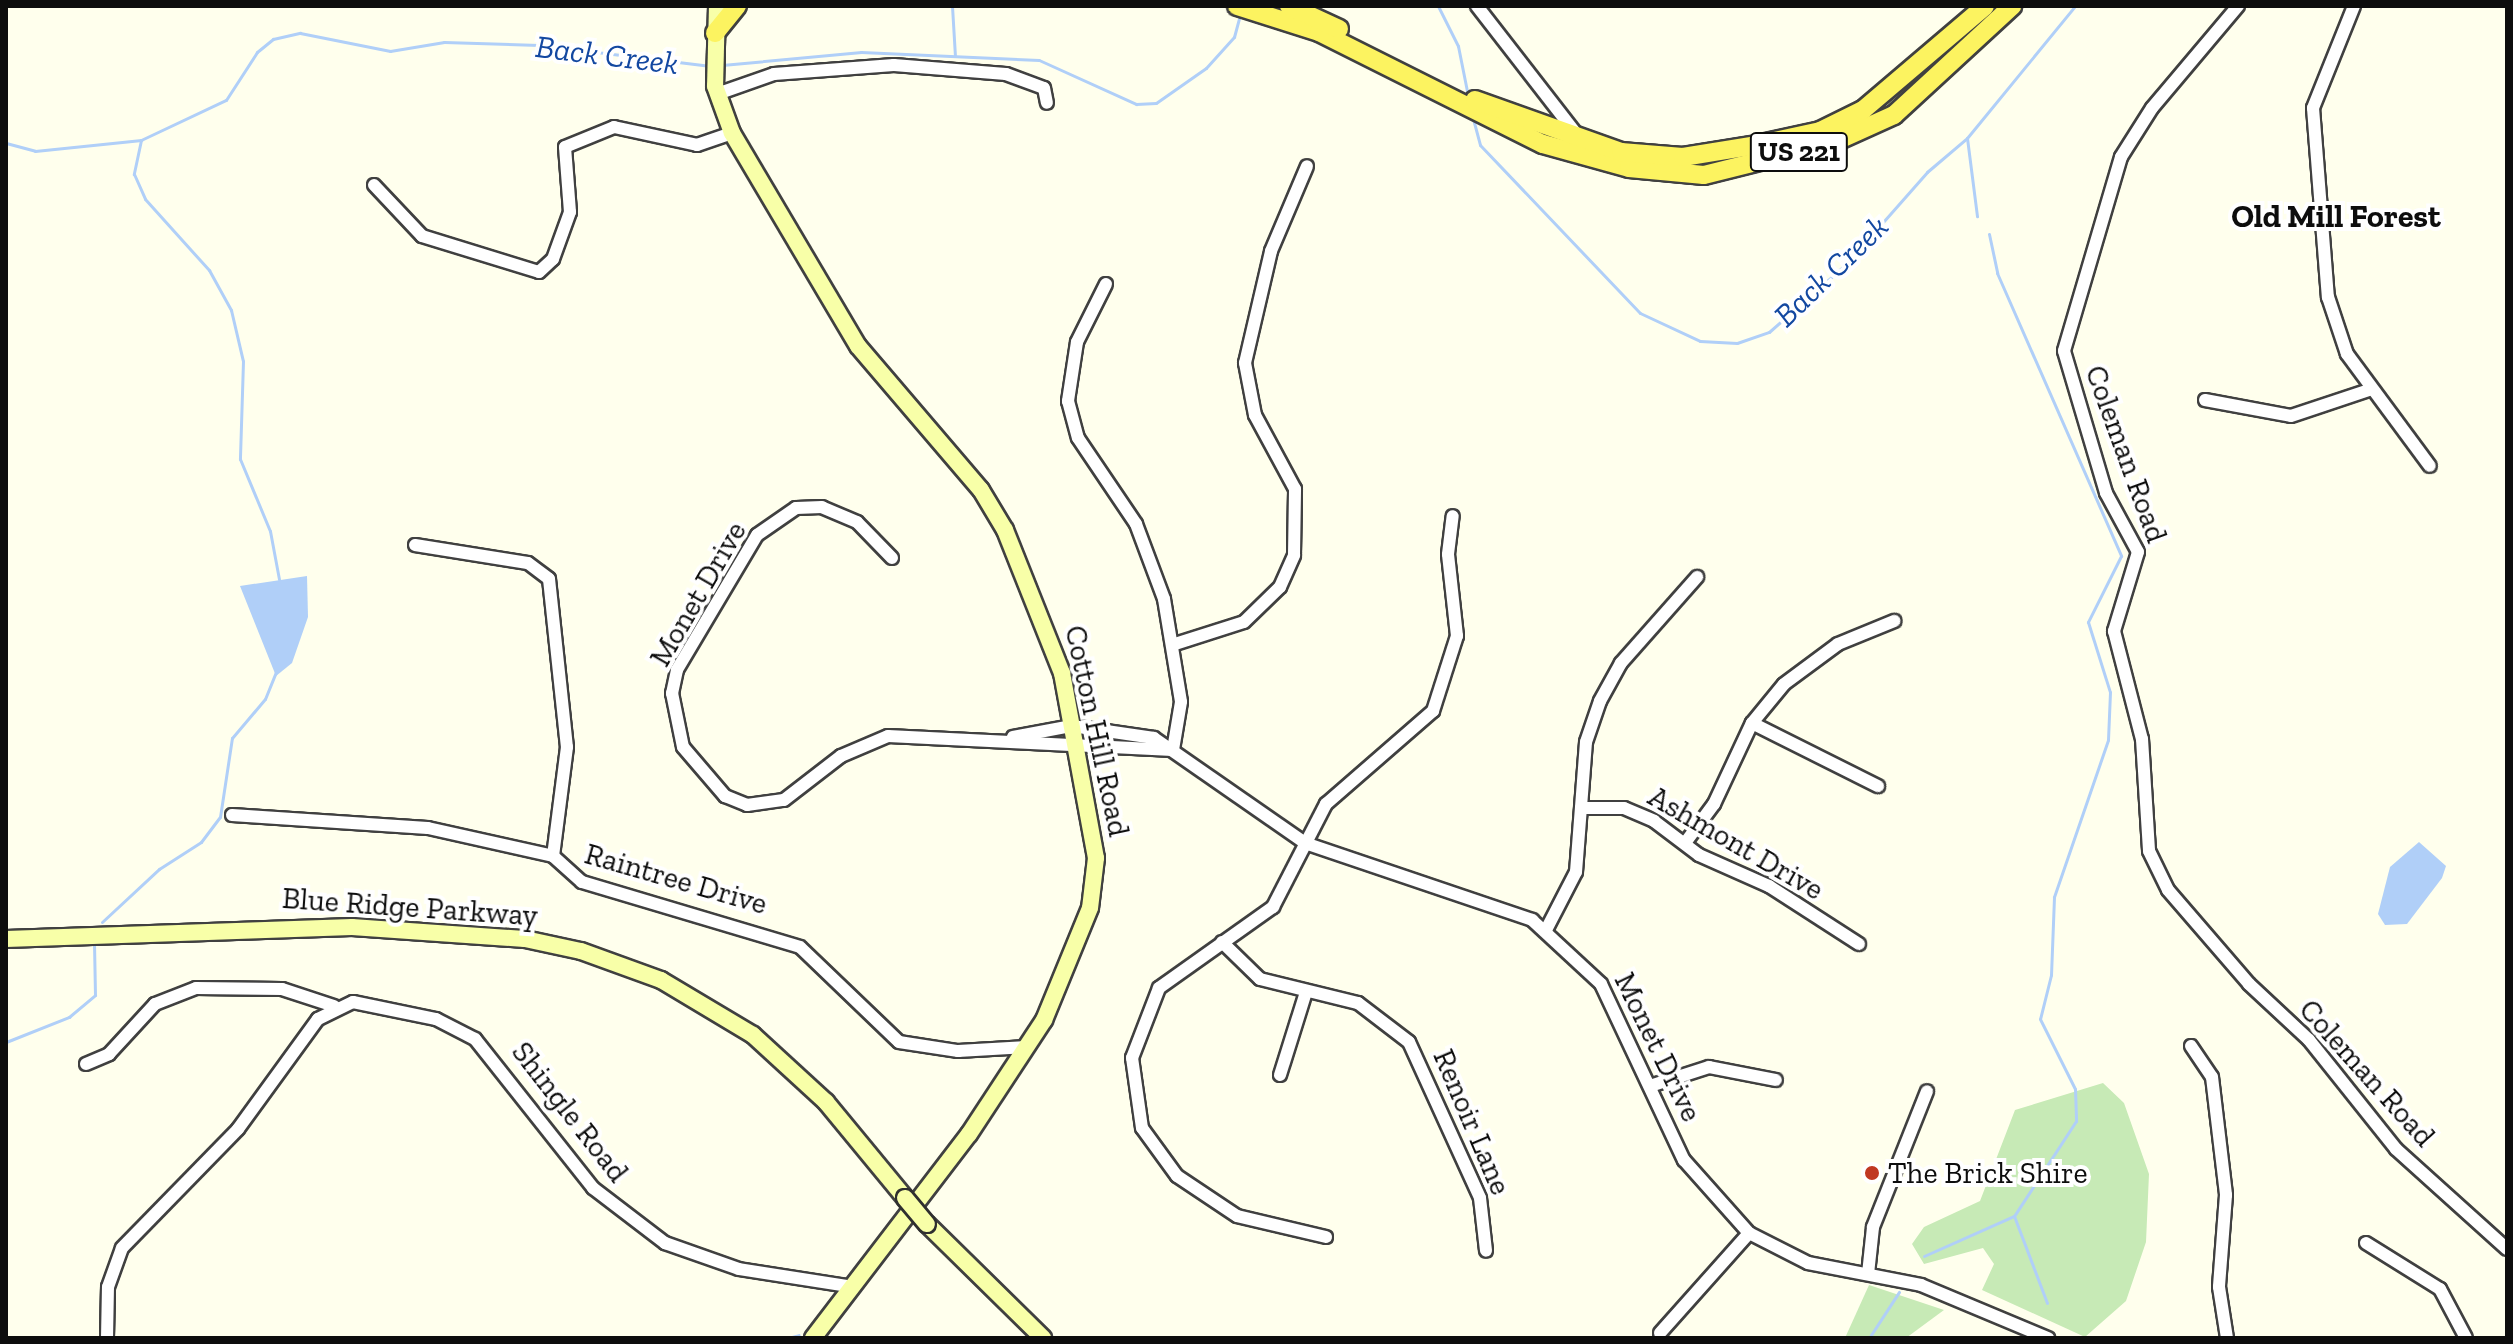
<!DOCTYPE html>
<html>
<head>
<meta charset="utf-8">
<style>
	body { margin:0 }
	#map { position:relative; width:2513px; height:1344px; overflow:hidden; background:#ffffed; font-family:"Zilla Slab",serif }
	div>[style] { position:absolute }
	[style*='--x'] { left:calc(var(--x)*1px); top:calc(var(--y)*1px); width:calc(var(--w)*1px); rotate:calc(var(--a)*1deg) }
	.green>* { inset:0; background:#c7eab6 }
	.water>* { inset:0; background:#b0cff8 }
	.stream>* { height:3px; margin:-1.5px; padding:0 1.5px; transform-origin:1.5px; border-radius:1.5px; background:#b0cff8 }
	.roads { filter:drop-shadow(2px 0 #404040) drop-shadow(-2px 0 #404040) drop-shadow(0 2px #404040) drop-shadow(0 -2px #404040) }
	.street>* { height:12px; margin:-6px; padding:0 6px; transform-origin:6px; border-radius:6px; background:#fff }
	.secondary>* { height:16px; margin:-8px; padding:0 8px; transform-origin:8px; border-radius:8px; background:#f8ffa8 }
	.primary>* { height:18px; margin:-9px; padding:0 9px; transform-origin:9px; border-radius:9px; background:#fcf360 }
	.bridges { filter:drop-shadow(2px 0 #2f2f2f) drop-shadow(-2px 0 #2f2f2f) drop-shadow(0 2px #2f2f2f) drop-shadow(0 -2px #2f2f2f) }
	.secondary-bridge>* { height:16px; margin:-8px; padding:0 8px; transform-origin:8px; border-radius:8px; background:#f8ffa8 }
	.dots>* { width:22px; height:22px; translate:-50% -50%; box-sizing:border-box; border:4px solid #fff; border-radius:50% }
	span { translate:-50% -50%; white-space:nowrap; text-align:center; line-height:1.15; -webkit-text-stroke:8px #fff; paint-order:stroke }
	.shield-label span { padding:2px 6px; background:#fff; border:2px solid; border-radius:6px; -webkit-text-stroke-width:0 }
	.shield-label { font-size:28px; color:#0d0d0d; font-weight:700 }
	.street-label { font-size:30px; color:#0d0d0d }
	.poi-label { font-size:30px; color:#0d0d0d }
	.left { translate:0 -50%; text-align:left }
	.water-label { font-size:32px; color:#1348a1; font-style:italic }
	.neighbourhood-label { font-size:32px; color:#0d0d0d; font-weight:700 }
	.frame { position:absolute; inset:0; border:8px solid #0d0d0d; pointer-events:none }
</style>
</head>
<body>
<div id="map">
	<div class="green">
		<div style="clip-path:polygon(2103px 1083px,2124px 1103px,2149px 1174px,2146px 1242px,2126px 1301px,2085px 1337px,1982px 1290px,1994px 1264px,1983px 1248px,1924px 1264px,1912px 1244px,1924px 1227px,1980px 1201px,2015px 1110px)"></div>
		<div style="clip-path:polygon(1869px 1285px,1944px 1310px,1906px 1338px,1845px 1338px)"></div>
	</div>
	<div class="water">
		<div style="clip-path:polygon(307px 576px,308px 617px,292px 663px,276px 676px,240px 586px)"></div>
		<div style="clip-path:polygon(2419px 842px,2446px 866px,2442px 878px,2407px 924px,2385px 925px,2378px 914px,2390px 867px)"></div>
	</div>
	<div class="stream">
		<div style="--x:952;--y:6;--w:50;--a:86.6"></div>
		<div style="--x:1438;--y:6;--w:45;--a:63.4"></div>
		<div style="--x:1458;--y:46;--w:51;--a:78.7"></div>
		<div style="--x:722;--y:65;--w:140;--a:-5.3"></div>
		<div style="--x:861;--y:52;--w:178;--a:2.6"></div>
		<div style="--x:1039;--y:60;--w:107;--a:24.4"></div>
		<div style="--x:1136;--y:104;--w:20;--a:-3"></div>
		<div style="--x:1156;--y:103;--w:61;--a:-35"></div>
		<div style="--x:1206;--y:68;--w:42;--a:-47.9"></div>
		<div style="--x:1234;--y:37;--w:24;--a:-75"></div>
		<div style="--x:1472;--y:115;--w:31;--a:75"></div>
		<div style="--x:1480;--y:145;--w:232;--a:46.4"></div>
		<div style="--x:1640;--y:313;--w:66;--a:25"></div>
		<div style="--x:1700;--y:341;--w:37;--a:3"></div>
		<div style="--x:1737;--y:343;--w:34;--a:-19"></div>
		<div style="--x:1769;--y:332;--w:103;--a:-41.4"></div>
		<div style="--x:1846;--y:264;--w:123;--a:-48.6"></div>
		<div style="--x:1927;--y:172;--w:52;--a:-40.4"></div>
		<div style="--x:1967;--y:138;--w:171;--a:-50.7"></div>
		<div style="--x:1967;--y:138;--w:79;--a:82.7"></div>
		<div style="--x:141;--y:140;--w:35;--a:102"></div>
		<div style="--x:134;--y:174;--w:27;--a:66"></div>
		<div style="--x:145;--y:199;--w:96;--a:48"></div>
		<div style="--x:209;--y:270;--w:46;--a:61.2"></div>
		<div style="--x:231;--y:310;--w:52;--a:76.8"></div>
		<div style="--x:243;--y:361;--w:98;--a:91.8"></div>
		<div style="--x:240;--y:459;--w:78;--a:67.4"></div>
		<div style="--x:270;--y:531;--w:49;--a:79.4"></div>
		<div style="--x:6;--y:143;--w:30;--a:15"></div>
		<div style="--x:35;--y:151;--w:107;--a:-5.9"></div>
		<div style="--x:141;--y:140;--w:94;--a:-25.2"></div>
		<div style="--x:226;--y:100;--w:57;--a:-57.1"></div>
		<div style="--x:257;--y:52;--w:21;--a:-39"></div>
		<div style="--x:273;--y:39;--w:28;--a:-13"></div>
		<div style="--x:300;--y:33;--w:92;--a:11.3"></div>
		<div style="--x:390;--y:51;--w:55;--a:-9.5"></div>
		<div style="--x:444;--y:42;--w:95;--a:1.8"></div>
		<div style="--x:539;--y:45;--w:173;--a:7"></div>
		<div style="--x:1989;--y:234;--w:40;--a:78"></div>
		<div style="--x:1997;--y:273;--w:309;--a:66.3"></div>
		<div style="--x:2121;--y:556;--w:74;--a:116.6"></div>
		<div style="--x:2088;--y:622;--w:73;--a:72.6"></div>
		<div style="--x:2110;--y:692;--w:48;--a:92.4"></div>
		<div style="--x:2108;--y:740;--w:166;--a:109"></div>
		<div style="--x:2054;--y:897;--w:78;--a:92.2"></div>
		<div style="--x:2051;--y:975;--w:45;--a:104"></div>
		<div style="--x:2040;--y:1019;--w:78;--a:63.4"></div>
		<div style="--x:2075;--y:1089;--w:32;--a:88"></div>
		<div style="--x:2076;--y:1121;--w:113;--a:123.1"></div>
		<div style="--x:2014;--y:1216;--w:93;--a:69.2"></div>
		<div style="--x:102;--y:922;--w:78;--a:-42.9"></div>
		<div style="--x:159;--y:869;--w:50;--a:-32.7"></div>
		<div style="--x:201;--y:842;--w:31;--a:-53"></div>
		<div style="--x:220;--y:817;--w:80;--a:-81.4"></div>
		<div style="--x:232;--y:738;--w:51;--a:-49.8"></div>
		<div style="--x:265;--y:699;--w:29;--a:-68"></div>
		<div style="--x:6;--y:1042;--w:68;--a:-21.6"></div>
		<div style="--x:69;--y:1017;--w:34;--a:-40"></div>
		<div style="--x:95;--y:995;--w:54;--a:-91.1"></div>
		<div style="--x:1924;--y:1256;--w:98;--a:-24"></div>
		<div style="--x:788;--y:1338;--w:11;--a:-15"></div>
		<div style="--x:1869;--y:1338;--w:55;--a:-56.9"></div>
	</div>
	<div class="roads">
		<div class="street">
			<div style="--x:1477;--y:6;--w:163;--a:52.2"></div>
			<div style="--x:2238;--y:6;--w:133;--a:130.1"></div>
			<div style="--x:2152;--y:108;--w:58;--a:122.3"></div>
			<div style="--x:2121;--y:157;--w:202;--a:106.4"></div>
			<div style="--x:2064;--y:351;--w:148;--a:73.5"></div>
			<div style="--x:2106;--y:493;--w:67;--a:61.5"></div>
			<div style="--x:2138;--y:552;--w:83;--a:106.9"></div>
			<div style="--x:2114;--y:631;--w:112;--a:75.5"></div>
			<div style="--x:2142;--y:739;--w:112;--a:86.4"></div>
			<div style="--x:2149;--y:851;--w:43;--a:64"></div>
			<div style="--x:2168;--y:890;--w:124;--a:49.2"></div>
			<div style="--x:2249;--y:984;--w:82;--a:43"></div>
			<div style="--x:2309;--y:1040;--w:139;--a:51.4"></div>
			<div style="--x:2396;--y:1149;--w:149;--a:42"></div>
			<div style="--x:2354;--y:6;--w:110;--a:111.9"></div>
			<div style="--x:2313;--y:108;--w:190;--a:85.5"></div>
			<div style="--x:2328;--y:297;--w:60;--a:71.6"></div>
			<div style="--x:2347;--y:354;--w:139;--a:53.5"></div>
			<div style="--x:717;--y:94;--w:60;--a:-19.3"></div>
			<div style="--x:774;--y:74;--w:120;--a:-4.3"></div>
			<div style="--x:894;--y:65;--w:112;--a:4.6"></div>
			<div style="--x:1006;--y:74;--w:40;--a:20.2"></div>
			<div style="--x:1044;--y:88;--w:15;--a:79"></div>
			<div style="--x:374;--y:185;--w:70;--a:46.7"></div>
			<div style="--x:422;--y:236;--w:122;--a:17.1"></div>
			<div style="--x:539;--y:272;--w:19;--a:-43"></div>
			<div style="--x:553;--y:259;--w:50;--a:-70.1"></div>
			<div style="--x:570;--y:212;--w:65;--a:-94.4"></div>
			<div style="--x:565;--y:147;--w:53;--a:-22.2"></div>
			<div style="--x:614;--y:127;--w:85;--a:12.2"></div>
			<div style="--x:697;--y:145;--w:37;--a:-19"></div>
			<div style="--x:1106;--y:284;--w:65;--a:116.6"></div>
			<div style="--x:1077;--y:342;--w:60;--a:98.7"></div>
			<div style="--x:1068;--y:401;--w:38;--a:75"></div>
			<div style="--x:1078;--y:438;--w:104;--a:56"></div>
			<div style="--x:1136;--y:524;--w:80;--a:69.5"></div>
			<div style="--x:1164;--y:599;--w:104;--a:80.6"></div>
			<div style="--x:1181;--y:702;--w:49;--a:99.5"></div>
			<div style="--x:2205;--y:400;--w:87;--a:10.5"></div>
			<div style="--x:2291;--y:416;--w:85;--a:-18.4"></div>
			<div style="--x:415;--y:545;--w:114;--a:9.1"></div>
			<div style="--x:528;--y:563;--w:26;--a:37"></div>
			<div style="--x:549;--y:579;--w:169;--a:83.9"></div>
			<div style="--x:567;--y:747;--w:110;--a:97.3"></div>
			<div style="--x:892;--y:558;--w:50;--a:-134.2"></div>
			<div style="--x:857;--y:522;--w:38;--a:-157"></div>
			<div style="--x:822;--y:507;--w:26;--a:178"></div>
			<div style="--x:796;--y:508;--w:47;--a:145.3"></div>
			<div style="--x:757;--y:535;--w:157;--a:120.7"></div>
			<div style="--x:677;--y:670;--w:24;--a:102"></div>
			<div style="--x:672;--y:693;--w:55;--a:78.5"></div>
			<div style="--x:683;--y:747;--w:65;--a:49.4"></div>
			<div style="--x:725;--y:796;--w:24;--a:22"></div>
			<div style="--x:747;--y:805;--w:37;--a:-8"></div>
			<div style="--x:784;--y:800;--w:72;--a:-37.7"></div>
			<div style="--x:841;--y:756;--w:51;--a:-23.1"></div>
			<div style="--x:888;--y:736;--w:285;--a:2.8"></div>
			<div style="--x:1175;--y:644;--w:72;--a:-17.7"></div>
			<div style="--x:1244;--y:622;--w:50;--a:-44.2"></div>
			<div style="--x:1280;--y:587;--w:35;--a:-66"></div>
			<div style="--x:1294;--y:555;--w:66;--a:-89.1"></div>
			<div style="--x:1295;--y:489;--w:84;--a:-118.4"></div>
			<div style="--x:1255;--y:415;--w:53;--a:-100.9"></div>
			<div style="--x:1245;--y:363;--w:115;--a:-76.9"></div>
			<div style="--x:1271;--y:251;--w:92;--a:-67"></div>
			<div style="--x:1752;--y:723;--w:141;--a:26.6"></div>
			<div style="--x:1013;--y:737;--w:60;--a:-10.6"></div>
			<div style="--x:1072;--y:726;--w:83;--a:8.3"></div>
			<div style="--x:1154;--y:738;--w:184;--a:34.8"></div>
			<div style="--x:1305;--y:843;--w:240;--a:18.7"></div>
			<div style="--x:1532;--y:920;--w:94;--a:42.8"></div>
			<div style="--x:1601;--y:984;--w:195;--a:64.8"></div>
			<div style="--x:1684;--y:1160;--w:98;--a:48.3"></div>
			<div style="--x:1749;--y:1233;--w:66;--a:27"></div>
			<div style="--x:1808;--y:1263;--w:115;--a:11"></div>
			<div style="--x:1921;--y:1285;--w:138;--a:22.7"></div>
			<div style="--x:1581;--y:808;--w:43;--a:0"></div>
			<div style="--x:1624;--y:808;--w:33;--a:23"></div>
			<div style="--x:1654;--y:821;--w:56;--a:37.1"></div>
			<div style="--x:1699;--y:855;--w:77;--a:23.9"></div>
			<div style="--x:1769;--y:886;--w:107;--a:32.8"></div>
			<div style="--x:232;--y:815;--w:196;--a:3.8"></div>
			<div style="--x:428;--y:828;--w:128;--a:12.6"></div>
			<div style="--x:553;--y:856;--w:39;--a:42"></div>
			<div style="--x:582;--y:882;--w:227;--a:16.6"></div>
			<div style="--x:800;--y:947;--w:137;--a:43.8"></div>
			<div style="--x:899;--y:1042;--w:60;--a:8.7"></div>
			<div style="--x:958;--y:1051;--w:69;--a:-3.3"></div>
			<div style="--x:1685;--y:843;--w:49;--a:-53.4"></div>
			<div style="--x:1714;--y:804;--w:89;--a:-64.9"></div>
			<div style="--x:1752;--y:723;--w:50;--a:-50.6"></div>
			<div style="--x:1784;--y:684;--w:67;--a:-36.5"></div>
			<div style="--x:1838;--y:644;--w:61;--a:-22.3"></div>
			<div style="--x:1546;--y:930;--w:65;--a:-62.7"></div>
			<div style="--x:1576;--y:872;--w:130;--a:-85.6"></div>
			<div style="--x:1586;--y:742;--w:43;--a:-71.1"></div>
			<div style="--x:1600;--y:701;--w:43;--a:-61.1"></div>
			<div style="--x:1621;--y:663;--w:115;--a:-48.5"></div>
			<div style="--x:1222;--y:942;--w:53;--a:44.2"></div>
			<div style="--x:1260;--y:979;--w:101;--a:13.8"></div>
			<div style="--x:1358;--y:1003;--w:64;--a:37.4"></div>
			<div style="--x:1409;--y:1042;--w:171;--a:65.5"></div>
			<div style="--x:1480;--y:1198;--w:53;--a:83.5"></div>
			<div style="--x:2191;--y:1046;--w:37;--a:56"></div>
			<div style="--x:2212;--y:1077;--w:119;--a:83.2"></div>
			<div style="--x:2226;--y:1195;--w:92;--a:94.4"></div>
			<div style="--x:2219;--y:1287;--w:52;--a:81.1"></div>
			<div style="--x:86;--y:1064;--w:25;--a:-23"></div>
			<div style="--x:109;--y:1054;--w:68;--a:-47.4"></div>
			<div style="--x:155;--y:1004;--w:44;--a:-21.3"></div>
			<div style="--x:196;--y:988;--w:86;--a:0.7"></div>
			<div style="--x:282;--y:989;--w:55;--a:18.1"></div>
			<div style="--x:1280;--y:1075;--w:87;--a:-72.6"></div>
			<div style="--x:1650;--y:1086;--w:62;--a:-17.9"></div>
			<div style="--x:1709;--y:1067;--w:68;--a:11"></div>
			<div style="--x:1326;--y:1237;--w:91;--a:-166.7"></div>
			<div style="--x:1237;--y:1216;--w:72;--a:-146.3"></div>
			<div style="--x:1177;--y:1176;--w:59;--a:-126.1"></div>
			<div style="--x:1142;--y:1128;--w:71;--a:-98.1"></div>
			<div style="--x:1132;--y:1058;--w:75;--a:-68.9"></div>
			<div style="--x:1159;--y:988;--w:140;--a:-35.4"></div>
			<div style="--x:1273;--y:907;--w:116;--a:-62.8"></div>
			<div style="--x:1326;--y:804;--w:142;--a:-41"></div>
			<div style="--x:1433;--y:711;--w:79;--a:-72.3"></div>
			<div style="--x:1457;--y:636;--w:82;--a:-96.3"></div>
			<div style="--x:1448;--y:554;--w:38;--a:-83"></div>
			<div style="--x:2366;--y:1243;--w:87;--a:31.9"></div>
			<div style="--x:2440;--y:1289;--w:55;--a:62"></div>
			<div style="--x:1868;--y:1274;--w:47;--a:-83.9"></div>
			<div style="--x:1873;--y:1227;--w:146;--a:-68.3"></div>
			<div style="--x:1660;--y:1333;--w:134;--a:-48.3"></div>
			<div style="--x:107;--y:1338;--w:51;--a:-88.9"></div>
			<div style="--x:108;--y:1287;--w:41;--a:-70.3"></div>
			<div style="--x:122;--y:1248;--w:166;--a:-45.7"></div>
			<div style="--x:238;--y:1129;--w:136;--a:-54"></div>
			<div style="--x:318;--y:1019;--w:39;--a:-26"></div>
			<div style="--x:353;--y:1002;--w:85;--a:11.6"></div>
			<div style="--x:436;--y:1019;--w:44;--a:27.1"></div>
			<div style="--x:475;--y:1039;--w:190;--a:51.6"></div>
			<div style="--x:593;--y:1188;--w:91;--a:37.4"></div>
			<div style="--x:665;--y:1243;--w:78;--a:19.4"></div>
			<div style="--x:739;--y:1269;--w:116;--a:8.9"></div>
		</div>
		<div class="secondary">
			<div style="--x:717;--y:6;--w:80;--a:91.4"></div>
			<div style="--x:715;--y:86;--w:50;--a:70.1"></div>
			<div style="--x:732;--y:133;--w:247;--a:59.4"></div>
			<div style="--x:858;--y:346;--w:189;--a:49.5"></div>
			<div style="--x:981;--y:490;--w:47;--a:59"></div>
			<div style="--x:1005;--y:530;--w:154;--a:68.3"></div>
			<div style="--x:1062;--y:673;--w:188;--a:79.6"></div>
			<div style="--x:1096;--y:858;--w:50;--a:96.8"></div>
			<div style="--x:1090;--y:908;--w:121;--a:112.3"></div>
			<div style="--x:1044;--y:1020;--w:136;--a:123.3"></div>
			<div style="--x:969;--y:1134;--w:257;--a:127.4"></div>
			<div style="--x:6;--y:939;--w:346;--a:-2"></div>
			<div style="--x:352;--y:927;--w:173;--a:4"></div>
			<div style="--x:525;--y:939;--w:57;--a:12.1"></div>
			<div style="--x:581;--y:951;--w:85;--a:19.9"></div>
			<div style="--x:661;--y:980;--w:107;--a:30.9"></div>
			<div style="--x:753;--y:1035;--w:99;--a:42.5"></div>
			<div style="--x:826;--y:1102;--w:124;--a:50.5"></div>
			<div style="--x:927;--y:1224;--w:163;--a:44.5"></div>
		</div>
		<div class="primary">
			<div style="--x:1237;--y:6;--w:86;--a:17.6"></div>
			<div style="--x:1319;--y:32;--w:250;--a:26.6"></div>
			<div style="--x:1543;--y:144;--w:89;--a:15.6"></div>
			<div style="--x:1629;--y:168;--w:75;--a:5.3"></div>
			<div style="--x:1704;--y:175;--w:132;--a:-14"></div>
			<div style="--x:1832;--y:143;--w:68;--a:-24.3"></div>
			<div style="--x:1894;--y:115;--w:161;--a:-42.7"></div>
			<div style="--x:1289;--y:6;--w:55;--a:24.7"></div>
			<div style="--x:715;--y:33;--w:35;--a:-51"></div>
			<div style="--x:1475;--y:100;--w:155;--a:19.6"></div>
			<div style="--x:1621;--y:152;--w:62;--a:4.6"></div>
			<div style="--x:1683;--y:157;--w:74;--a:-9.3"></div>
			<div style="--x:1756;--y:145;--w:66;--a:-12.3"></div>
			<div style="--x:1820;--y:131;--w:48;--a:-26"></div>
			<div style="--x:1863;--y:110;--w:160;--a:-40.4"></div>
		</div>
	</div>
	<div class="bridges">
		<div class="secondary-bridge">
			<div style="--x:905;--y:1198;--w:34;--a:50"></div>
		</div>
	</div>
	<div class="dots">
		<div style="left:1872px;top:1173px;background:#c03822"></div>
	</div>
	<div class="shield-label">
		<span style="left:1799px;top:152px">US 221</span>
	</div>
	<div class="street-label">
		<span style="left:2126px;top:454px;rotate:70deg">Coleman Road</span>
		<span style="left:698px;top:594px;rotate:-60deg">Monet Drive</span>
		<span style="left:1097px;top:731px;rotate:78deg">Cotton Hill Road</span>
		<span style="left:1736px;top:843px;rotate:30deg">Ashmont Drive</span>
		<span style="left:676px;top:879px;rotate:16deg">Raintree Drive</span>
		<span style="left:410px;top:907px;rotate:4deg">Blue Ridge Parkway</span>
		<span style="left:1658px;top:1047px;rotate:64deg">Monet Drive</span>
		<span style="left:2367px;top:1073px;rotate:48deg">Coleman Road</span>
		<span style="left:570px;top:1112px;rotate:52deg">Shingle Road</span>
		<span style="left:1472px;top:1122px;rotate:67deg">Renoir Lane</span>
	</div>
	<div class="poi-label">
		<span class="left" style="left:1888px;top:1173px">The Brick Shire</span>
	</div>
	<div class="water-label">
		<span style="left:607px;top:55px;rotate:7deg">Back Creek</span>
		<span style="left:1831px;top:271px;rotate:-44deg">Back Creek</span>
	</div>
	<div class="neighbourhood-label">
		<span style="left:2336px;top:216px">Old Mill Forest</span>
	</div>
	<div class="frame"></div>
</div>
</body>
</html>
